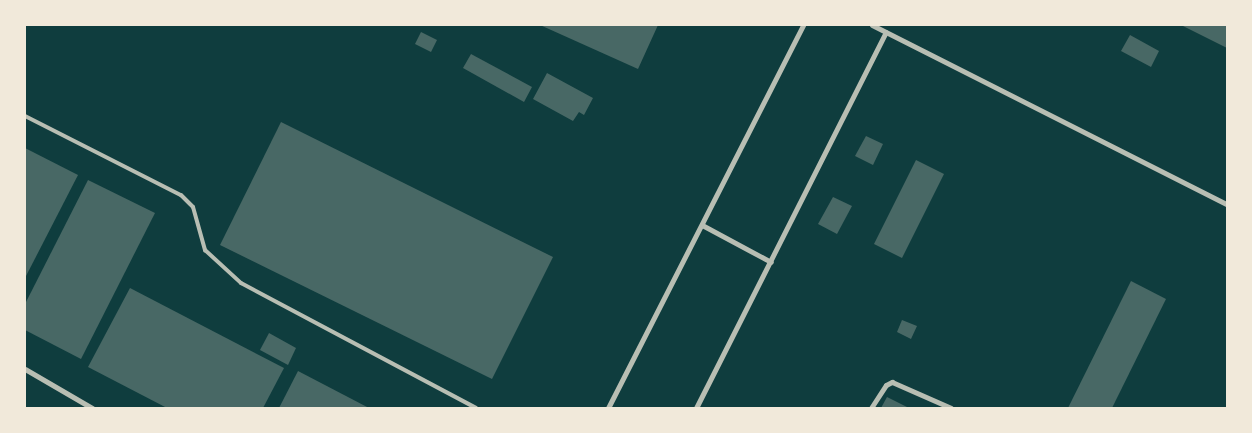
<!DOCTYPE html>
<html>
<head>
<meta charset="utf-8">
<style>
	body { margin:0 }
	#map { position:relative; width:1252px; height:433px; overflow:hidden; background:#0f3d3e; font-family:"IBM Plex Sans",sans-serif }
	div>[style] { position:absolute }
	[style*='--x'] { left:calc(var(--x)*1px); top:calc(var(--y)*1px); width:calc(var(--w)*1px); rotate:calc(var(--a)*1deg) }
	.building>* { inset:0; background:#486865 }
	.service>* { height:4px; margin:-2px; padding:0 2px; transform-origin:2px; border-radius:2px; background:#b8beb3 }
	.minor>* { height:5px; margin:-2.5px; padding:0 2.5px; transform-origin:2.5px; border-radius:2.5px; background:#b8beb3 }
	span { translate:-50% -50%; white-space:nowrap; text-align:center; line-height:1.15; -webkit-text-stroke:5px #f1e9da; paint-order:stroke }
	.frame { position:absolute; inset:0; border:26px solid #f1e9da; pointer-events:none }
</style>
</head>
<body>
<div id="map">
	<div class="building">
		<div style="clip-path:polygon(540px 25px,658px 25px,638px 69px)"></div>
		<div style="clip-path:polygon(1181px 25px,1227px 25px,1227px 48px)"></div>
		<div style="clip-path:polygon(421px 32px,437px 40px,431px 52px,415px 44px)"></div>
		<div style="clip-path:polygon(1130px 35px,1159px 51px,1151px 67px,1121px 51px)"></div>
		<div style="clip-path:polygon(471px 54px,532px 87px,524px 102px,463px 68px)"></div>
		<div style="clip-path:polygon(547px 73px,593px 98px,584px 115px,579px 112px,573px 121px,533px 99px)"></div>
		<div style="clip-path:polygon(281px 122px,553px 257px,492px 379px,220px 245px)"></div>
		<div style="clip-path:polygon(866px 136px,883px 144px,873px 165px,855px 156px)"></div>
		<div style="clip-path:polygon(25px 148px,78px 175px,25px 278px)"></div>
		<div style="clip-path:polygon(916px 160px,944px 174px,902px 258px,874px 244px)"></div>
		<div style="clip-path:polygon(88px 180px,155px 213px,81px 359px,25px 330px,25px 304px)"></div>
		<div style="clip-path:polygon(833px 197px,852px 206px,837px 234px,818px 224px)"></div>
		<div style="clip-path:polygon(1131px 281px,1166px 299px,1112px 408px,1068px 408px)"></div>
		<div style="clip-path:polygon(130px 288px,284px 368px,263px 408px,167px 408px,88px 367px)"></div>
		<div style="clip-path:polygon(902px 320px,917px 326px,911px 339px,897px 332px)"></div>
		<div style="clip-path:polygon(269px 333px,296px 348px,288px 365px,260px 350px)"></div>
		<div style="clip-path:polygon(298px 371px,369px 408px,279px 408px)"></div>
		<div style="clip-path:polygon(887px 397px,909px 408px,881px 408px)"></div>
	</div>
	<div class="service">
		<div style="--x:25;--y:116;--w:175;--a:26.9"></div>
		<div style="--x:181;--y:195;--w:17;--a:45"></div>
		<div style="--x:193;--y:207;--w:45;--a:74.4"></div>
		<div style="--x:205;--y:250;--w:49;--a:42.5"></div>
		<div style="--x:241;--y:283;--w:266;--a:28"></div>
	</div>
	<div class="minor">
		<div style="--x:872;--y:25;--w:398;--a:26.8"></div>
		<div style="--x:702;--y:225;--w:78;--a:28.2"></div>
		<div style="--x:25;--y:369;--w:78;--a:30.2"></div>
		<div style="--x:608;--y:408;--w:430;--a:-63"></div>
		<div style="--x:696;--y:408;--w:421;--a:-63.2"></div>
		<div style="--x:871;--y:408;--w:27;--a:-57"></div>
		<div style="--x:886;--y:385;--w:7;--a:-27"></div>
		<div style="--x:892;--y:382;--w:64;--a:23.8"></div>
	</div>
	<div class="frame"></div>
</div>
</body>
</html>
